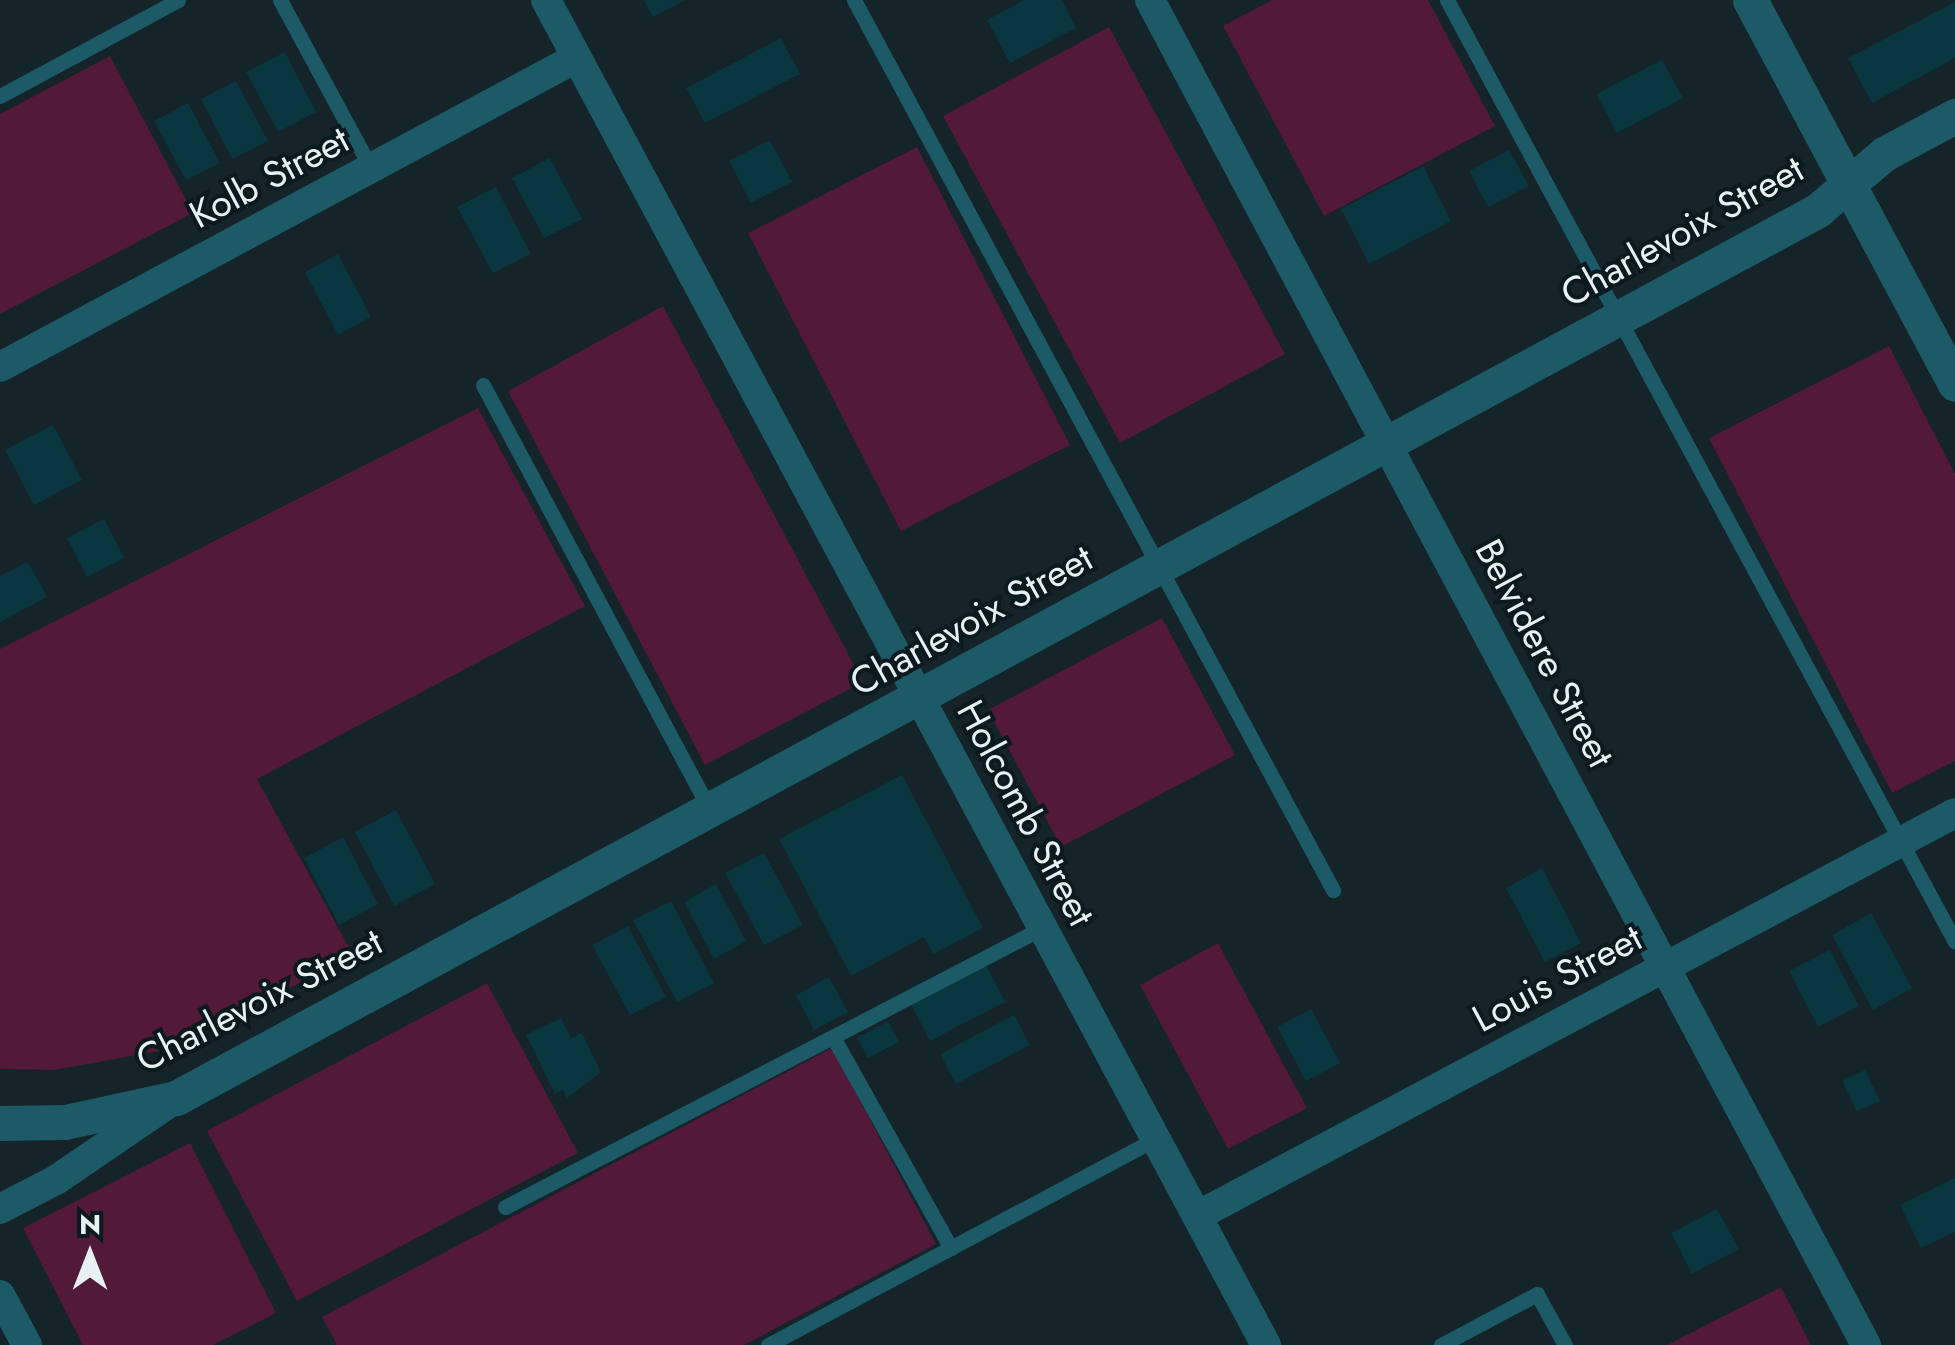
<!DOCTYPE html>
<html>
<head>
<meta charset="utf-8">
<style>
	body { margin:0 }
	#map { position:relative; width:1955px; height:1345px; overflow:hidden; background:#142428; font-family:Jost,sans-serif }
	div>[style] { position:absolute }
	[style*='--x'] { left:calc(var(--x)*1px); top:calc(var(--y)*1px); width:calc(var(--w)*1px); rotate:calc(var(--a)*1deg) }
	.green>* { inset:0; background:#521938 }
	.building>* { inset:0; background:#0a363f }
	.service>* { height:15px; margin:-7.5px; padding:0 7.5px; transform-origin:7.5px; border-radius:7.5px; background:#1c5a68 }
	.minor>* { height:30px; margin:-15px; padding:0 15px; transform-origin:15px; border-radius:15px; background:#1c5a68 }
	.tertiary>* { height:35px; margin:-17.5px; padding:0 17.5px; transform-origin:17.5px; border-radius:17.5px; background:#1c5a68 }
	span { translate:-50% -50%; white-space:nowrap; text-align:center; line-height:1.15; -webkit-text-stroke:8px #0b1a1e; paint-order:stroke }
	.street-label { font-size:38px; color:#e7f1f3 }
	.north { position:absolute; left:40px; top:1205px; width:100px; height:100px; -webkit-text-stroke:8px #0b1a1e; paint-order:stroke; rotate:0deg; font-size:28px; font-weight:700; line-height:40px; text-align:center; color:#e7f1f3 }
	.north::after { content:''; display:block; margin:auto; width:35px; height:45px; background:#e7f1f3; clip-path:polygon(50% 0,100% 100%,50% 72%,0 100%) }
</style>
</head>
<body>
<div id="map">
	<div class="green">
		<div style="clip-path:polygon(1272px 0,1428px 0,1495px 126px,1324px 216px,1223px 26px)"></div>
		<div style="clip-path:polygon(1109px 27px,1285px 354px,1120px 443px,943px 116px)"></div>
		<div style="clip-path:polygon(110px 56px,193px 213px,0 314px,0 114px)"></div>
		<div style="clip-path:polygon(917px 147px,1070px 445px,901px 531px,748px 233px)"></div>
		<div style="clip-path:polygon(663px 306px,863px 682px,705px 765px,508px 391px)"></div>
		<div style="clip-path:polygon(1889px 346px,1955px 474px,1955px 761px,1892px 793px,1709px 438px)"></div>
		<div style="clip-path:polygon(478px 408px,585px 606px,257px 779px,353px 955px,175px 1048px,55px 1070px,0 1069px,0 649px)"></div>
		<div style="clip-path:polygon(1162px 618px,1235px 755px,1061px 847px,988px 710px)"></div>
		<div style="clip-path:polygon(1218px 943px,1307px 1108px,1228px 1149px,1140px 985px)"></div>
		<div style="clip-path:polygon(487px 983px,578px 1153px,297px 1301px,207px 1131px)"></div>
		<div style="clip-path:polygon(832px 1048px,936px 1244px,744px 1345px,337px 1345px,322px 1317px)"></div>
		<div style="clip-path:polygon(190px 1143px,276px 1313px,213px 1345px,83px 1345px,23px 1228px)"></div>
		<div style="clip-path:polygon(1781px 1287px,1811px 1345px,1667px 1345px)"></div>
	</div>
	<div class="building">
		<div style="clip-path:polygon(644px 0,685px 0,653px 17px)"></div>
		<div style="clip-path:polygon(1024px 0,1062px 0,1076px 28px,1010px 63px,987px 20px)"></div>
		<div style="clip-path:polygon(1955px 2px,1955px 58px,1872px 103px,1848px 58px)"></div>
		<div style="clip-path:polygon(781px 38px,800px 74px,705px 123px,686px 88px)"></div>
		<div style="clip-path:polygon(285px 52px,316px 112px,278px 132px,246px 72px)"></div>
		<div style="clip-path:polygon(1662px 60px,1683px 98px,1617px 133px,1596px 94px)"></div>
		<div style="clip-path:polygon(236px 81px,268px 141px,232px 159px,201px 99px)"></div>
		<div style="clip-path:polygon(188px 103px,220px 163px,186px 180px,154px 121px)"></div>
		<div style="clip-path:polygon(770px 140px,792px 182px,751px 203px,729px 161px)"></div>
		<div style="clip-path:polygon(1509px 150px,1529px 186px,1488px 207px,1469px 171px)"></div>
		<div style="clip-path:polygon(550px 158px,582px 219px,544px 238px,512px 178px)"></div>
		<div style="clip-path:polygon(1423px 166px,1451px 221px,1369px 264px,1341px 209px)"></div>
		<div style="clip-path:polygon(496px 187px,531px 254px,493px 273px,457px 207px)"></div>
		<div style="clip-path:polygon(338px 254px,371px 317px,338px 335px,305px 272px)"></div>
		<div style="clip-path:polygon(53px 425px,82px 480px,34px 505px,5px 450px)"></div>
		<div style="clip-path:polygon(104px 519px,124px 558px,87px 577px,67px 538px)"></div>
		<div style="clip-path:polygon(28px 562px,47px 597px,0 622px,0 576px)"></div>
		<div style="clip-path:polygon(902px 775px,983px 928px,933px 954px,924px 937px,851px 976px,779px 839px)"></div>
		<div style="clip-path:polygon(396px 810px,435px 884px,394px 906px,355px 832px)"></div>
		<div style="clip-path:polygon(343px 837px,378px 904px,339px 925px,304px 858px)"></div>
		<div style="clip-path:polygon(764px 853px,803px 925px,764px 945px,725px 873px)"></div>
		<div style="clip-path:polygon(1542px 868px,1581px 943px,1545px 962px,1506px 888px)"></div>
		<div style="clip-path:polygon(716px 884px,746px 941px,714px 959px,684px 902px)"></div>
		<div style="clip-path:polygon(671px 901px,714px 983px,677px 1002px,633px 920px)"></div>
		<div style="clip-path:polygon(1871px 913px,1912px 988px,1873px 1010px,1832px 935px)"></div>
		<div style="clip-path:polygon(628px 926px,666px 997px,630px 1015px,592px 945px)"></div>
		<div style="clip-path:polygon(1830px 950px,1859px 1006px,1818px 1027px,1789px 971px)"></div>
		<div style="clip-path:polygon(986px 965px,1005px 1002px,930px 1041px,911px 1004px)"></div>
		<div style="clip-path:polygon(829px 977px,848px 1012px,814px 1030px,796px 995px)"></div>
		<div style="clip-path:polygon(1311px 1009px,1340px 1063px,1306px 1081px,1277px 1027px)"></div>
		<div style="clip-path:polygon(1014px 1015px,1030px 1045px,956px 1084px,940px 1054px)"></div>
		<div style="clip-path:polygon(561px 1018px,571px 1038px,582px 1033px,601px 1072px,567px 1098px,563px 1090px,555px 1094px,526px 1035px)"></div>
		<div style="clip-path:polygon(888px 1021px,899px 1042px,868px 1058px,857px 1038px)"></div>
		<div style="clip-path:polygon(1865px 1070px,1880px 1101px,1857px 1111px,1842px 1081px)"></div>
		<div style="clip-path:polygon(1955px 1178px,1955px 1232px,1921px 1248px,1900px 1205px)"></div>
		<div style="clip-path:polygon(1717px 1209px,1739px 1249px,1692px 1274px,1671px 1233px)"></div>
	</div>
	<div class="service">
		<div style="--x:280;--y:0;--w:191;--a:61.6"></div>
		<div style="--x:854;--y:0;--w:1011;--a:61.71"></div>
		<div style="--x:1447;--y:0;--w:1070;--a:61.66"></div>
		<div style="--x:0;--y:96;--w:202;--a:-28.3"></div>
		<div style="--x:483;--y:385;--w:483;--a:61.9"></div>
		<div style="--x:833;--y:1037;--w:242;--a:60.8"></div>
		<div style="--x:505;--y:1207;--w:605;--a:-27.45"></div>
		<div style="--x:768;--y:1345;--w:439;--a:-28"></div>
		<div style="--x:1441;--y:1345;--w:109;--a:-28"></div>
		<div style="--x:1537;--y:1294;--w:58;--a:61.2"></div>
	</div>
	<div class="minor">
		<div style="--x:546;--y:0;--w:1526;--a:61.84"></div>
		<div style="--x:1150;--y:0;--w:1524;--a:61.97"></div>
		<div style="--x:0;--y:367;--w:654;--a:-28.21"></div>
		<div style="--x:0;--y:1209;--w:63;--a:-27.4"></div>
		<div style="--x:56;--y:1180;--w:137;--a:-34.3"></div>
		<div style="--x:1197;--y:1216;--w:858;--a:-28"></div>
		<div style="--x:0;--y:1295;--w:57;--a:61.6"></div>
	</div>
	<div class="tertiary">
		<div style="--x:1750;--y:0;--w:435;--a:61.9"></div>
		<div style="--x:0;--y:1123;--w:65;--a:-0.9"></div>
		<div style="--x:65;--y:1122;--w:114;--a:-12.2"></div>
		<div style="--x:176;--y:1098;--w:1867;--a:-28.4"></div>
		<div style="--x:1818;--y:210;--w:87;--a:-40.3"></div>
		<div style="--x:1884;--y:154;--w:81;--a:-28.2"></div>
	</div>
	<div class="street-label">
		<span style="left:269px;top:177px;rotate:-28deg">Kolb Street</span>
		<span style="left:1682px;top:231px;rotate:-29deg">Charlevoix Street</span>
		<span style="left:971px;top:620px;rotate:-29deg">Charlevoix Street</span>
		<span style="left:1545px;top:653px;rotate:62deg">Belvidere Street</span>
		<span style="left:1026px;top:813px;rotate:62deg">Holcomb Street</span>
		<span style="left:1557px;top:978px;rotate:-28deg">Louis Street</span>
		<span style="left:259px;top:1000px;rotate:-27deg">Charlevoix Street</span>
	</div>
	<div class="north">N</div>
</div>
</body>
</html>
